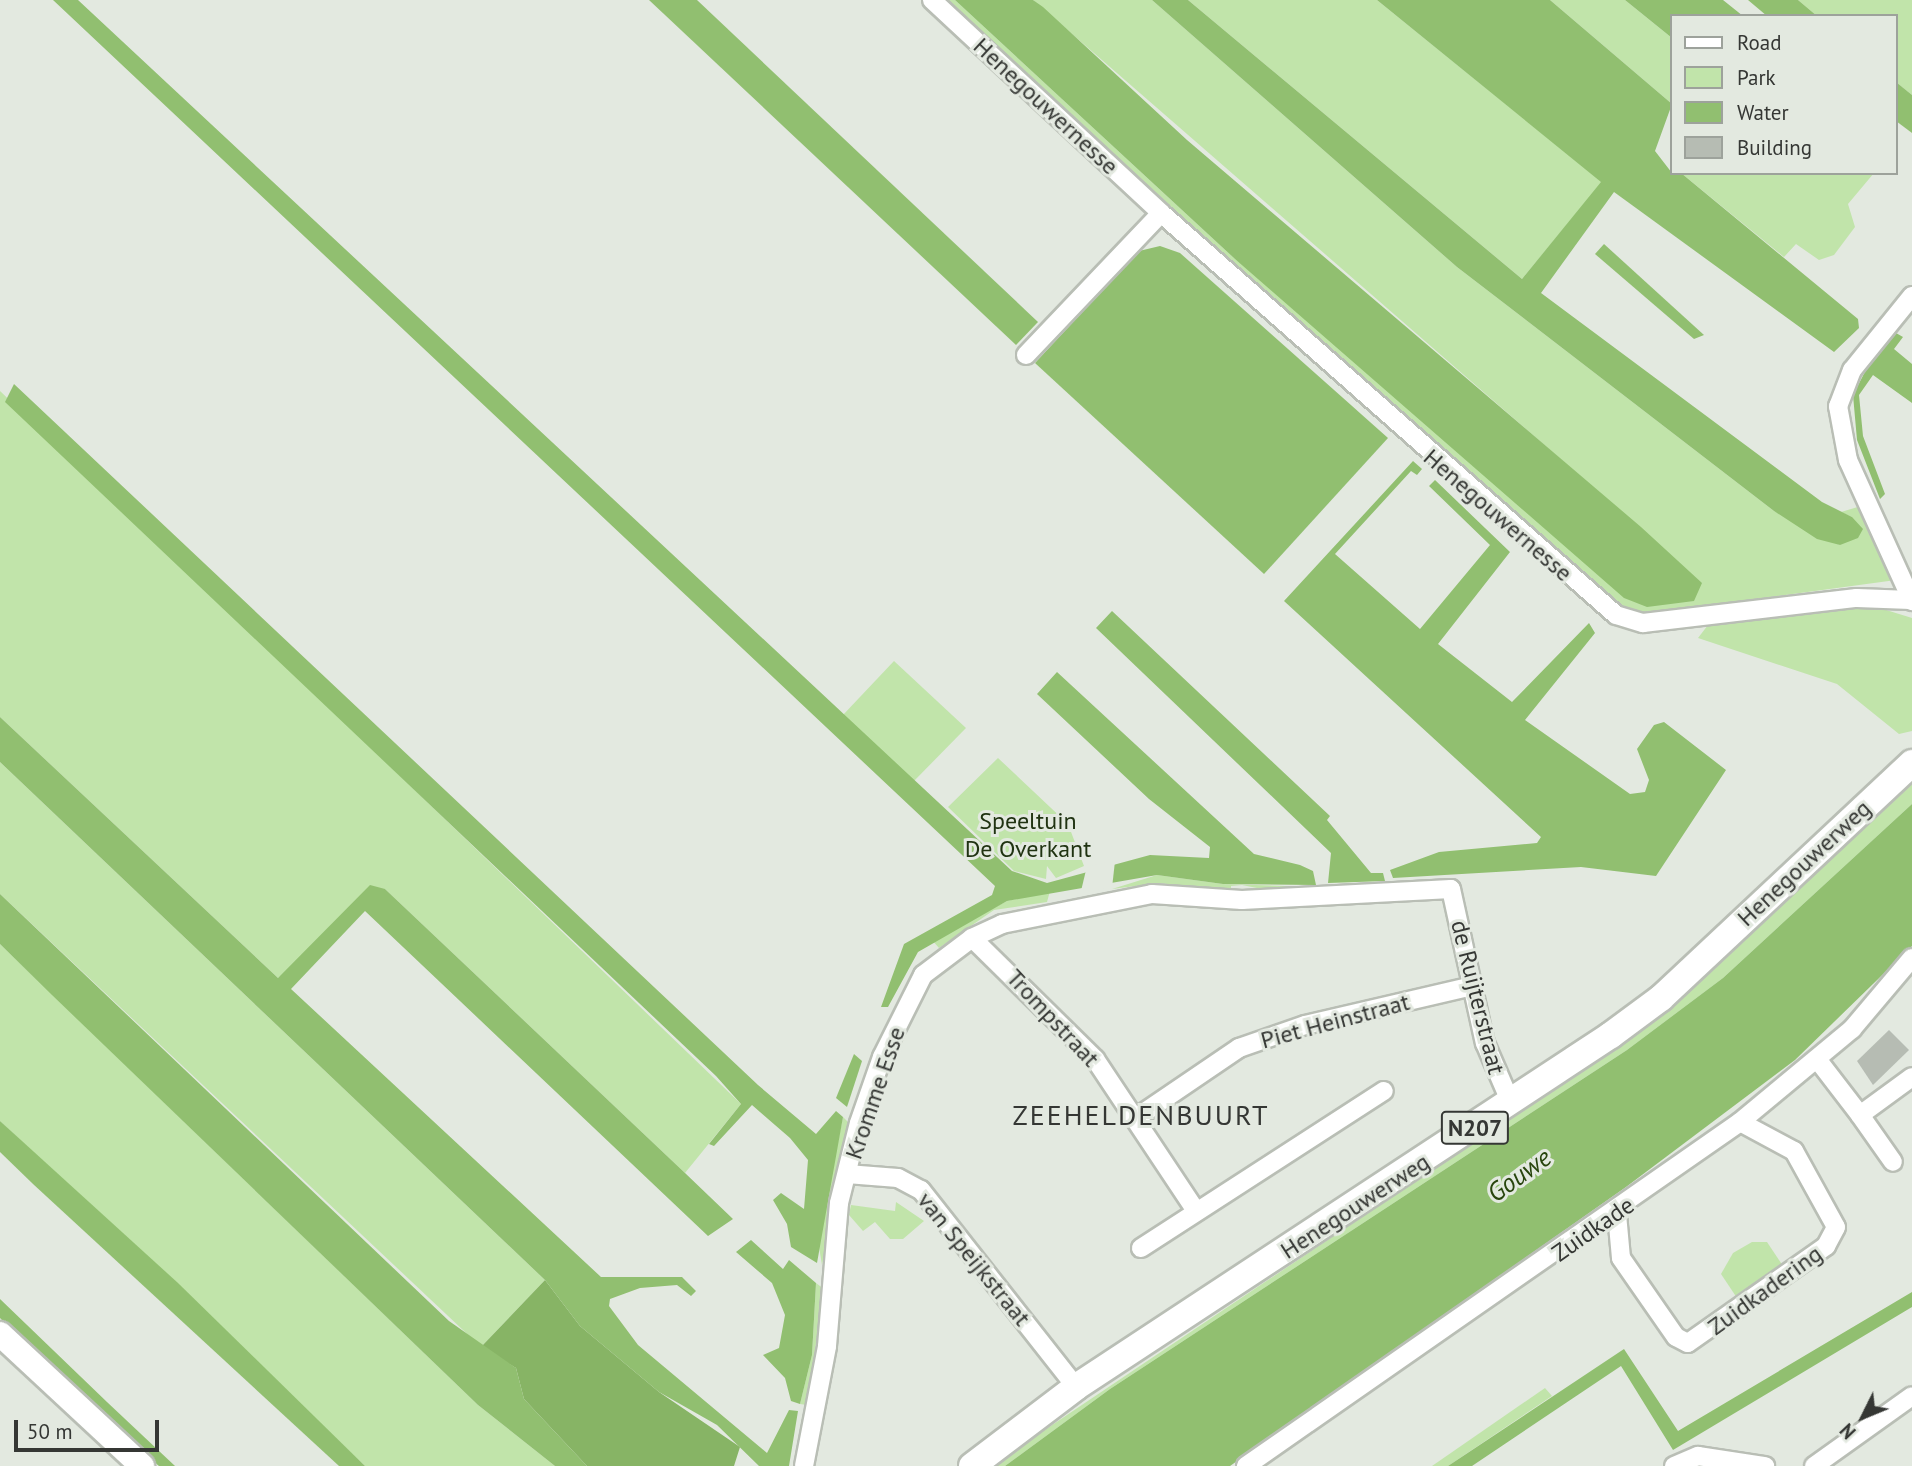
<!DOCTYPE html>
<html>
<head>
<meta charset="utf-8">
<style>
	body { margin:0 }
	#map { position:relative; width:1912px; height:1466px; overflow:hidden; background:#e3e9e0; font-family:"PT Sans",sans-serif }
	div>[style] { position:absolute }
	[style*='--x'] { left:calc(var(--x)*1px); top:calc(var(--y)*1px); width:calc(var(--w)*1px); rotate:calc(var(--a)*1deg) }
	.green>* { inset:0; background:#c1e4aa }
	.forest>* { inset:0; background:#87b465 }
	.water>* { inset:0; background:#91bf70 }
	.pier>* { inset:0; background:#e3e9e0 }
	.building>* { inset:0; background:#b6bcb3 }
	.roads { filter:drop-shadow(2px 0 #b9beb5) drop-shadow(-2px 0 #b9beb5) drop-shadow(0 2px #b9beb5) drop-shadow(0 -2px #b9beb5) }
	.street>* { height:18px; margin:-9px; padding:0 9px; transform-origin:9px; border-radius:9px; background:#fff }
	.secondary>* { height:24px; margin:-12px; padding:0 12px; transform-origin:12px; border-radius:12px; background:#fff }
	.primary>* { height:26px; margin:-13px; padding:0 13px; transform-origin:13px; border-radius:13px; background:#fff }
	span { translate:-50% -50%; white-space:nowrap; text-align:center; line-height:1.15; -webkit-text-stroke:6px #e3e9e0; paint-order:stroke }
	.shield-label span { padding:2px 5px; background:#e3e9e0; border:2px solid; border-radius:5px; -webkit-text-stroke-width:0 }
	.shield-label { font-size:23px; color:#353734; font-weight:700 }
	.street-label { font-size:24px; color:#353734 }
	.park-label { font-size:24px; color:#203312 }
	.water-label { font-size:26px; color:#28450d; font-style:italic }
	.quarter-label { font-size:28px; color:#353734; letter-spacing:2px }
	.legend { position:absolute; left:1670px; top:14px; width:228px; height:161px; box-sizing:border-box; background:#e3e9e0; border:2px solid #9da29b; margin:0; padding:9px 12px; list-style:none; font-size:21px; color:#353734 }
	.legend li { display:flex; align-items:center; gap:14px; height:35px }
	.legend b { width:35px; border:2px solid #9da29b }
	.north { position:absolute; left:1828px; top:1382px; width:70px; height:70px; -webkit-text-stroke:5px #e3e9e0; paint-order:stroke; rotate:227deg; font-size:19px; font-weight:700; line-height:28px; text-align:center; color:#353734 }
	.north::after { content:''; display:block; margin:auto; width:24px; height:32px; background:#353734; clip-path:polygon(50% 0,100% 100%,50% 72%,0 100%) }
	.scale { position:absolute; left:14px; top:1420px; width:145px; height:32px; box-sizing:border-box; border:4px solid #353734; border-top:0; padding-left:9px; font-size:21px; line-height:24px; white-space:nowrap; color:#353734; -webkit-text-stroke:5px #e3e9e0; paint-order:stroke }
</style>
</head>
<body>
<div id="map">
	<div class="green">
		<div style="clip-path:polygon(946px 0,955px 0,1235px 259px,1664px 549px,1033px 0,1152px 0,1457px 267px,1774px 511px,1840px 545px,1852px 517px,1841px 512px,1861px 506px,1896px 580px,1644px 614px,1614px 603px,1231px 269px)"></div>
		<div style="clip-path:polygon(1188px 0,1377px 0,1602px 182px,1522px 279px)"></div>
		<div style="clip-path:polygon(1550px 0,1625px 0,1672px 38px,1672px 104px)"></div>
		<div style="clip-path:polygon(1798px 0,1912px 0,1912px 95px,1896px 82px,1896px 16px,1817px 16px)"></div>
		<div style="clip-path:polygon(1681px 173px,1874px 173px,1848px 204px,1855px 227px,1834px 255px,1819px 260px,1796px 244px,1784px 257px)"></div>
		<div style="clip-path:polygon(0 391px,741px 1104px,685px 1173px,385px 889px,278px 978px,0 717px)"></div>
		<div style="clip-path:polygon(1870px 605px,1912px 618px,1912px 731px,1899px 734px,1837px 684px,1698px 638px,1708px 625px)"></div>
		<div style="clip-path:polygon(894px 661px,966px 728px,914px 781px,842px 716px)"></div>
		<div style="clip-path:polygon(998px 758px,1068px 824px,1084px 866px,1056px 878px,1047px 866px,1046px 879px,1014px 871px,948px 807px)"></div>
		<div style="clip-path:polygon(0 762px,545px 1280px,481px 1347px,0 894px)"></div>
		<div style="clip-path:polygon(1912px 778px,1912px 804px,1723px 978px,1627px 1050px,1110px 1389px,1005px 1466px,991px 1466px,1569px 1078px)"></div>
		<div style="clip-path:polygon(1157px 875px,1223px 884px,1316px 887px,1257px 894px,1257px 888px,1242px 885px,1231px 886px,1231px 892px,1159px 883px,1112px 889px)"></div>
		<div style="clip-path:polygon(1050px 891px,1047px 902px,994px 910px,939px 948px,932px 940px,1007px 901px)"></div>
		<div style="clip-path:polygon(0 944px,478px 1405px,555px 1466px,365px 1466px,0 1121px)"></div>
		<div style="clip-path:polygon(843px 1117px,850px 1124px,822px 1265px,818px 1241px)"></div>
		<div style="clip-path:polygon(896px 1202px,924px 1221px,903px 1239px,890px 1239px,875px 1222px,863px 1231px,849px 1215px,851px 1205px,895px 1211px)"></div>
		<div style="clip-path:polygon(1752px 1242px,1767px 1242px,1785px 1269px,1739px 1301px,1721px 1274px,1733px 1253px)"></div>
		<div style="clip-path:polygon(816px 1283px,824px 1289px,807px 1405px,800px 1404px,812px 1355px)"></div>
		<div style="clip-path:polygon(1545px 1388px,1552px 1396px,1448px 1466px,1432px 1466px)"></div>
	</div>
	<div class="forest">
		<div style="clip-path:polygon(545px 1280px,580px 1326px,659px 1392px,740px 1447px,734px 1466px,587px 1466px,524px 1399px,516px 1368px,481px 1347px)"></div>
	</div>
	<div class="water">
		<div style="clip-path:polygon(53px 0,78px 0,1012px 871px,1047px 883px,1150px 855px,1209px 858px,1210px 847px,1149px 799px,1037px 694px,1057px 672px,1254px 854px,1300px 865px,1313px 871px,1316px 885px,1223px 884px,1157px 875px,1007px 901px,918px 952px,888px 1007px,881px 1007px,904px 944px,992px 895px,995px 886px)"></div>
		<div style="clip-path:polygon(649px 0,697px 0,1038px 322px,1016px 345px)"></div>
		<div style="clip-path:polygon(955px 0,1033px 0,1043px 7px,1187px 140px,1641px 527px,1702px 583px,1694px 601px,1647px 607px,1624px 598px,1235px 259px)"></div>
		<div style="clip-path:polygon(1152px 0,1188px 0,1522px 279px,1601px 182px,1377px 0,1550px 0,1672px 104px,1655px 151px,1672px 173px,1681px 173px,1858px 319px,1859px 328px,1834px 352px,1614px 192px,1541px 293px,1822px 502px,1852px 517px,1863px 529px,1858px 538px,1840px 545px,1817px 539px,1774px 511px,1457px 267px)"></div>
		<div style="clip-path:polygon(1625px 0,1723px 0,1743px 16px,1672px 16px,1672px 38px)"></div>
		<div style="clip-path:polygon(1748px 0,1798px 0,1817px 16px,1767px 16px)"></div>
		<div style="clip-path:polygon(1896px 82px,1912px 95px,1912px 133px,1896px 121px)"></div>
		<div style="clip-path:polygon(1604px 244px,1704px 335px,1694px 339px,1595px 254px)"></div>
		<div style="clip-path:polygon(1160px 246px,1180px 253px,1388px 438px,1264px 574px,1035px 363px,1139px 251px)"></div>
		<div style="clip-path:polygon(1896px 333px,1903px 337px,1894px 349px,1912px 364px,1912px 403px,1873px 375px,1859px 395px,1863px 436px,1885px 494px,1880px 499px,1857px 440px,1853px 395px,1869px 364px)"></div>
		<div style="clip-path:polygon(14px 384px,758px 1085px,816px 1134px,836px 1111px,843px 1117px,817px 1263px,791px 1247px,787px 1224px,773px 1200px,781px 1193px,804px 1209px,808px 1160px,790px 1138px,752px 1105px,714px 1146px,709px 1144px,741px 1104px,716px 1076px,5px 402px)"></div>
		<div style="clip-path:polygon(1413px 461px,1422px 469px,1417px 475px,1411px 471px,1335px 554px,1420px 629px,1490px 545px,1429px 486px,1435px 480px,1510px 552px,1438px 644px,1512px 702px,1589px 623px,1595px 633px,1525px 720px,1630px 794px,1645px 792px,1649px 780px,1637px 749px,1654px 725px,1664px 722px,1726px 770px,1656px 876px,1581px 867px,1393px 878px,1390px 870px,1439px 852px,1537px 843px,1541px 837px,1284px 601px)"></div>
		<div style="clip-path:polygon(1112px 611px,1330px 816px,1327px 820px,1371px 873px,1383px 873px,1385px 881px,1328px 883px,1331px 853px,1096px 628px)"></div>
		<div style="clip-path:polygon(0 717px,278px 978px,370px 885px,385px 889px,685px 1173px,733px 1219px,708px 1236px,365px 911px,291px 989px,601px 1277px,682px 1277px,696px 1291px,691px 1296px,677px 1285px,640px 1288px,610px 1299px,609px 1306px,638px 1345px,767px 1453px,789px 1410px,798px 1411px,789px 1466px,759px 1466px,717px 1425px,659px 1392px,580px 1326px,545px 1280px,0 762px)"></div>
		<div style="clip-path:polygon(1912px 804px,1912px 946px,1795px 1060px,1626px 1187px,1230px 1466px,1005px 1466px,1110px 1389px,1627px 1050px,1723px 978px)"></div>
		<div style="clip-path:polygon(0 894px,449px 1321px,516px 1368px,524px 1399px,587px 1466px,555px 1466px,478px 1405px,52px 995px,0 944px)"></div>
		<div style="clip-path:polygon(854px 1054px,862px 1061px,847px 1107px,836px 1098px)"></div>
		<div style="clip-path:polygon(0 1121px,178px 1283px,365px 1466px,339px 1466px,33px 1184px,0 1152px)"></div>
		<div style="clip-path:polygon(751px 1240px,783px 1269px,789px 1260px,816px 1283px,812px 1355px,800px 1404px,791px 1401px,785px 1378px,763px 1355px,779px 1348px,785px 1315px,772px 1283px,736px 1252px)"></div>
		<div style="clip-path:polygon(1912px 1292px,1912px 1307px,1673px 1450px,1621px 1366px,1472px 1466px,1448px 1466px,1624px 1349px,1678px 1431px)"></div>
		<div style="clip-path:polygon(0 1299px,107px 1402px,175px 1466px,159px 1466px,134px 1445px,7px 1325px,0 1318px)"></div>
	</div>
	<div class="pier">
		<div style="clip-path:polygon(1115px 861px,1112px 888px,1081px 891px,1087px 866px)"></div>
	</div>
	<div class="building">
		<div style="clip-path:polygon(1889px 1030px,1909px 1050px,1873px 1085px,1857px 1061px)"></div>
	</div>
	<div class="roads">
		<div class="street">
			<div style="--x:932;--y:0;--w:313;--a:42.9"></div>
			<div style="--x:1912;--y:296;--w:95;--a:129"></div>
			<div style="--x:1852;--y:370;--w:39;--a:111"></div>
			<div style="--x:1838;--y:406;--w:55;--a:79.5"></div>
			<div style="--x:1848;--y:460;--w:155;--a:65.6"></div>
			<div style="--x:1026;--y:355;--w:196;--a:-46.4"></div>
			<div style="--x:1161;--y:213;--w:607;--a:41.46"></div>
			<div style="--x:1616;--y:615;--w:28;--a:17"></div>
			<div style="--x:1643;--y:623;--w:215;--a:-6.7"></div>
			<div style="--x:1857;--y:598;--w:54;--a:2.1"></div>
			<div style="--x:972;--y:938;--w:173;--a:44.5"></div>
			<div style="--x:1095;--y:1059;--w:182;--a:56.4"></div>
			<div style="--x:1817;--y:1059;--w:71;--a:52.5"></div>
			<div style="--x:1860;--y:1115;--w:64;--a:-36.2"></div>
			<div style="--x:1860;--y:1115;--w:57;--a:54.9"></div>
			<div style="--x:1136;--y:1118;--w:125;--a:-34.2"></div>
			<div style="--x:1239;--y:1048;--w:70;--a:-19.2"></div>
			<div style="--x:1305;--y:1025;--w:171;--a:-13.1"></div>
			<div style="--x:847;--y:1174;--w:51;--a:4.5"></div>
			<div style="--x:898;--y:1178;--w:26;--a:28"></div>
			<div style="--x:921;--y:1190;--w:251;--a:51.8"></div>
			<div style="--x:1617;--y:1214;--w:44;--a:84.8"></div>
			<div style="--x:1621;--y:1258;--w:96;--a:55.2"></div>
			<div style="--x:1676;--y:1337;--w:13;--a:27"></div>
			<div style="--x:1688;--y:1343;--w:169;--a:-35.1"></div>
			<div style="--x:1826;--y:1246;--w:21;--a:-62"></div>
			<div style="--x:1836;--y:1227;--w:87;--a:-118.9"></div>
			<div style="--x:1794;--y:1151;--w:61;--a:-151.8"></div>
			<div style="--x:1141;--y:1248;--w:289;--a:-32.9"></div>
			<div style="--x:804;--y:1466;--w:122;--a:-79.1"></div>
			<div style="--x:827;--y:1346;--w:144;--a:-85.2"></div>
			<div style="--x:839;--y:1203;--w:82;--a:-76"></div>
			<div style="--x:859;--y:1123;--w:70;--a:-70.8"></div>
			<div style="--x:882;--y:1057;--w:92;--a:-63.4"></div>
			<div style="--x:923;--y:975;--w:61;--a:-37.1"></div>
			<div style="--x:972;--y:938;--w:33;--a:-25"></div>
			<div style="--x:1002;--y:924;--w:153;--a:-11.3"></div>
			<div style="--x:1152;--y:894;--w:90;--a:3.8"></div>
			<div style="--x:1242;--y:900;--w:209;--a:-3"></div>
			<div style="--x:1451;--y:889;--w:158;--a:77.6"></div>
			<div style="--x:1485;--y:1043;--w:65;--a:66.6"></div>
			<div style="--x:1246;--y:1466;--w:602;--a:-34.85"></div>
			<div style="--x:1740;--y:1122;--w:146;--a:-39.7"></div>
			<div style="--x:1852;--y:1029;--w:93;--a:-49.8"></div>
			<div style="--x:1674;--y:1466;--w:26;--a:-23"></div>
			<div style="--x:1698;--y:1456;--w:68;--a:8.5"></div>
			<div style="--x:1814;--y:1466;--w:120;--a:-35.5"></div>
		</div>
		<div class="secondary">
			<div style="--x:0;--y:1334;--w:194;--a:42.9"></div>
		</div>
		<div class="primary">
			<div style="--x:972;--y:1466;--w:131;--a:-37.2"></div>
			<div style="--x:1076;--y:1387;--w:640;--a:-33.34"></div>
			<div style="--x:1611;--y:1035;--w:62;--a:-36.5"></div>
			<div style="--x:1661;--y:998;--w:344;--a:-43.1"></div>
		</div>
	</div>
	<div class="shield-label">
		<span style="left:1475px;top:1128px">N207</span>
	</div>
	<div class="street-label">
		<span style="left:1046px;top:106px;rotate:43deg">Henegouwernesse</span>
		<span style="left:1498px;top:515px;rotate:41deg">Henegouwernesse</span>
		<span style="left:1804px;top:863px;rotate:-43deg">Henegouwerweg</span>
		<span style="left:1478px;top:997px;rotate:76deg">de Ruijterstraat</span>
		<span style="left:1053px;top:1018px;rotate:47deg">Trompstraat</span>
		<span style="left:1335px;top:1021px;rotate:-15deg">Piet Heinstraat</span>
		<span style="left:875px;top:1093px;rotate:-71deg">Kromme Esse</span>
		<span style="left:1355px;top:1206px;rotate:-33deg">Henegouwerweg</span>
		<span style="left:1593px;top:1229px;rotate:-35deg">Zuidkade</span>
		<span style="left:974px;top:1259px;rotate:51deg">van Speijkstraat</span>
		<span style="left:1765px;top:1290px;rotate:-36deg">Zuidkadering</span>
	</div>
	<div class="park-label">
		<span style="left:1028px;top:835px">Speeltuin<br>De Overkant</span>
	</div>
	<div class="water-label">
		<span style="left:1519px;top:1175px;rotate:-36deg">Gouwe</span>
	</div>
	<div class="quarter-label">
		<span style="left:1141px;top:1115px">ZEEHELDENBUURT</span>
	</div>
	<ul class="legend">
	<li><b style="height:9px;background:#fff"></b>Road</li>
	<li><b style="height:19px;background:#c1e4aa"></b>Park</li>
	<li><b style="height:19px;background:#91bf70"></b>Water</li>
	<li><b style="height:19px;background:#b6bcb3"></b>Building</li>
	</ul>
	<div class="north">N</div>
	<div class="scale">50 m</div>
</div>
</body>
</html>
